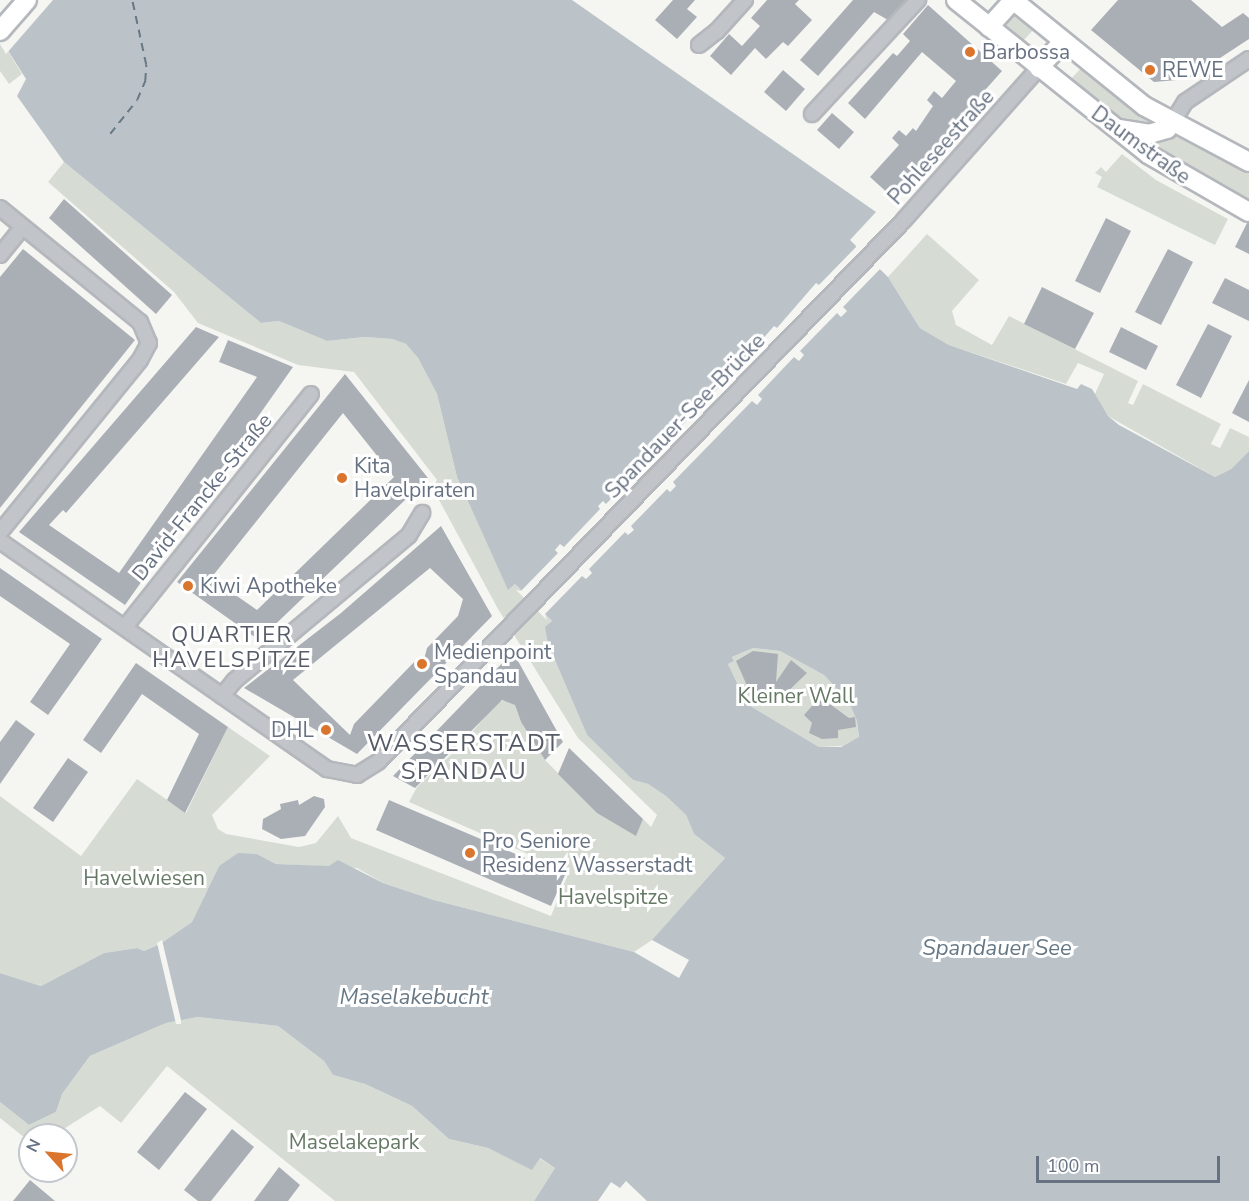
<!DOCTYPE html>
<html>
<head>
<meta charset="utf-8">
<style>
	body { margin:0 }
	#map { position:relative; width:1249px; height:1201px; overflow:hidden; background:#f5f6f2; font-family:"Nunito Sans",sans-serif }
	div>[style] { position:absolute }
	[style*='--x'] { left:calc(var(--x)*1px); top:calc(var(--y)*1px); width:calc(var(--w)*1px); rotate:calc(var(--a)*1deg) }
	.green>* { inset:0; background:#d6dcd4 }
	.water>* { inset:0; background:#bbc3c9 }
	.pier>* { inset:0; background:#f5f6f2 }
	.ferry>* { height:1.5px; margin-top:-0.75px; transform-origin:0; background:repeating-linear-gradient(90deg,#677885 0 8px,transparent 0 14px) }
	.building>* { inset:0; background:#aaafb6 }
	.roads { filter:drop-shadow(2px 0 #b4b7bc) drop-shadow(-2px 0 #b4b7bc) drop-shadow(0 2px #b4b7bc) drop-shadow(0 -2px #b4b7bc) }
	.minor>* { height:14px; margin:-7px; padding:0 7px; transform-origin:7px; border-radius:7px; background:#c1c4c8 }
	.major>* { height:18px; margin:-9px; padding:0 9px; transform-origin:9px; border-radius:9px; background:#fff }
	.dots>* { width:16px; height:16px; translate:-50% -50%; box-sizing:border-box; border:3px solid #fff; border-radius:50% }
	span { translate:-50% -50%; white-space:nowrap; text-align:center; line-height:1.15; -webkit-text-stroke:6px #fff; paint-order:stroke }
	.poi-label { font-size:21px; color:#667182 }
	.left { translate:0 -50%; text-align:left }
	.right { translate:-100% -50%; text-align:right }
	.street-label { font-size:21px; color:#667182 }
	.park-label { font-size:21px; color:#657965 }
	.neighbourhood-label { font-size:22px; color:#545b67; letter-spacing:1.5px }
	.water-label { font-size:22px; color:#677885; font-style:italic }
	.quarter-label { font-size:24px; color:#545b67; letter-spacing:1.5px }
	.north { position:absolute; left:18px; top:1123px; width:60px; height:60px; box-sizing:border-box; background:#fff; border:2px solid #c2c6cd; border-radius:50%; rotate:297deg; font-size:16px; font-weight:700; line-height:24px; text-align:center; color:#667182 }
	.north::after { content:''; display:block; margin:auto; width:21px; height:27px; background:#da752e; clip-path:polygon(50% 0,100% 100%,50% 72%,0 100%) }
	.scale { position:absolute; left:1036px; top:1156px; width:184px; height:27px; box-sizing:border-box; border:3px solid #667182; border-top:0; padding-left:8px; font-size:18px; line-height:21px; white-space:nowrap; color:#667182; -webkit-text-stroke:4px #fff; paint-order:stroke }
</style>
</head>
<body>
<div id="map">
	<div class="green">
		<div style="clip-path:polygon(1014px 10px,1036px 27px,1021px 43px,1002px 27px)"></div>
		<div style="clip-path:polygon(0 38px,22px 74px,9px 84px,0 71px)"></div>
		<div style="clip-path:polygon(1083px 66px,1154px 122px,1156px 125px,1127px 127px,1068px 82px)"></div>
		<div style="clip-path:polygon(1179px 134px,1249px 169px,1249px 205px,1141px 140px)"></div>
		<div style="clip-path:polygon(1122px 154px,1156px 180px,1228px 219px,1215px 245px,1097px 187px,1102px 177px,1095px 173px,1101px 167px,1106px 172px)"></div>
		<div style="clip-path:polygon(64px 162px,261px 323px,279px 321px,327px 341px,365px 337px,392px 339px,406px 344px,418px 358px,437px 394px,457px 477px,508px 589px,515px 584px,552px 621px,546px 628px,548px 644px,587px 735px,633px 780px,648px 784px,666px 796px,686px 815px,694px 834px,725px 858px,651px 941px,634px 952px,434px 900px,383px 883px,357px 868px,276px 864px,257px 854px,219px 866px,192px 922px,160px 944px,144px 951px,137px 948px,104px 953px,41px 986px,0 973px,0 796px,81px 856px,137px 779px,186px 813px,228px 727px,270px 756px,212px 815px,218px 829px,226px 834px,299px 847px,316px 843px,338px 816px,351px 838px,551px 916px,569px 872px,409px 802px,417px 787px,460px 746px,498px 702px,507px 700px,515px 705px,521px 722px,545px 760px,597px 812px,636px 835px,643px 819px,651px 827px,657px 815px,578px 738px,498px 609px,432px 487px,437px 480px,354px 372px,298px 365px,198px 323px,174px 292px,48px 182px)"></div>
		<div style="clip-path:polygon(927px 234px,979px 280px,952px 311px,956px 325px,992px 345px,1009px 316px,1138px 381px,1128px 403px,1133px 405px,1143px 384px,1221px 424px,1211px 444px,1220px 448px,1230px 428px,1249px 437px,1249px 451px,1231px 469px,1215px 477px,1108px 416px,1094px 396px,1104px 374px,1078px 363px,1066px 384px,949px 345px,920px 328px,888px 277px)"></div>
		<div style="clip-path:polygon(753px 648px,780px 651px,824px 675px,849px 702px,857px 721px,859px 738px,842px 746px,819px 747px,747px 704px,728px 664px,734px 661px,732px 657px)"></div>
		<div style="clip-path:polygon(198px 1017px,278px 1026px,324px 1061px,333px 1075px,365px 1084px,412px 1106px,449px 1139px,488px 1148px,532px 1169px,539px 1158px,555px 1168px,534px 1201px,335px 1201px,167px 1066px,121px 1123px,100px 1106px,54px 1135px,30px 1135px,30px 1142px,0 1118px,0 1102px,29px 1125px,56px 1112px,62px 1094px,90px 1056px,166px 1023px)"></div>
	</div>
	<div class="water">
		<div style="clip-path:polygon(evenodd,0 0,572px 0,876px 212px,850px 240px,888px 277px,920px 328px,949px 345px,1077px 389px,1081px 384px,1092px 389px,1108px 416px,1119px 425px,1215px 477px,1231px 469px,1249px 451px,1249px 1201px,647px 1201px,626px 1181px,620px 1188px,611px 1182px,598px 1201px,534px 1201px,555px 1168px,540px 1158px,532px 1170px,488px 1148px,449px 1139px,412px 1106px,365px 1084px,333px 1075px,324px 1061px,278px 1026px,198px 1017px,166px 1023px,90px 1056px,62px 1094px,56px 1112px,29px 1125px,0 1102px,0 973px,41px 986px,104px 953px,137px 948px,144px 951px,160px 944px,192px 922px,219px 866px,238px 853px,257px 854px,276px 864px,329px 866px,338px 860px,383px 883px,434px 900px,634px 952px,651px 941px,725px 858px,694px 834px,686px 815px,666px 796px,648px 784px,633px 780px,587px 735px,548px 644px,545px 627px,552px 621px,515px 584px,508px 590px,457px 477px,437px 394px,418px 358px,406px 344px,392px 339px,365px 337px,327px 341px,279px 321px,261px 323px,64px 162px,17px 96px,26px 79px,0 38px,0 0,753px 648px,780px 651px,824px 675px,849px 702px,857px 721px,859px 737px,841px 747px,819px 747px,747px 704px,728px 664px,734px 661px,732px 657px,753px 648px)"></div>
	</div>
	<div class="pier">
		<div style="clip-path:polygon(0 0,53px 0,6px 54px,0 44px)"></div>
		<div style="clip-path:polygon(855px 241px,886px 270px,880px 269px,843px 307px,847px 311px,841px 317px,837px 313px,800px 351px,804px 355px,799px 361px,794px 357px,758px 395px,762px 399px,757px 405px,752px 401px,673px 482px,676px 486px,670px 492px,667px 489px,631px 526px,634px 530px,628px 535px,625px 532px,589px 569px,592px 573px,586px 579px,582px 576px,545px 614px,547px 620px,516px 590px,521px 591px,558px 553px,555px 550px,560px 544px,564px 547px,600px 509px,598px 506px,603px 501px,606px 504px,643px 466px,640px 462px,645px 457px,649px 460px,728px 378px,725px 375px,731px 369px,734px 372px,774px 326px,777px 328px,816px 283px,819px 285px,856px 247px)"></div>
		<div style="clip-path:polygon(162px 940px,181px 1020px,181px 1024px,176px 1024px,157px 943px)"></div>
		<div style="clip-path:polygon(652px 940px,689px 960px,679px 978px,634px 952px)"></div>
	</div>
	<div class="ferry">
		<div style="--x:110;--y:134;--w:43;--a:-51.5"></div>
		<div style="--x:137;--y:100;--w:21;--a:-67"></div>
		<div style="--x:145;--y:81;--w:16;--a:-86"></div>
		<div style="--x:146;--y:65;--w:66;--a:-102.2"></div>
	</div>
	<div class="building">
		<div style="clip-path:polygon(673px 0,695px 0,687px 9px,697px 17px,677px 39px,655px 20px)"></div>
		<div style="clip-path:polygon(767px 0,799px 0,795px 4px,812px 20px,788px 46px,783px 42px,766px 59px,755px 48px,731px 75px,710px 56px,729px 34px,742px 46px,760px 26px,751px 18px)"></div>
		<div style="clip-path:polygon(853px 0,906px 0,888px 20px,874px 12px,818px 76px,800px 60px)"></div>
		<div style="clip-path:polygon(1118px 0,1191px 0,1222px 27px,1243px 13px,1249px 18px,1249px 39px,1188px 79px,1154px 82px,1091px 30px)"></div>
		<div style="clip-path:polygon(928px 5px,1002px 71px,891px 196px,870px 177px,899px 145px,892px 138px,899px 130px,906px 136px,913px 128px,916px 131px,933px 106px,927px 100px,934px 91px,942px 98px,956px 81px,922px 52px,865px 119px,848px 103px,893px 53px,897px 56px,910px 41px,903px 34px)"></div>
		<div style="clip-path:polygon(783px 70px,805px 89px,786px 111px,764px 92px)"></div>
		<div style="clip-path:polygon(832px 113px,854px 132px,839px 149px,817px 130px)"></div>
		<div style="clip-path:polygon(64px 199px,172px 295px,156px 314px,49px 218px)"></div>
		<div style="clip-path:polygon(1106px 218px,1131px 231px,1100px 293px,1075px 281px)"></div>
		<div style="clip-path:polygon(1247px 223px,1249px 223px,1249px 254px,1235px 247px)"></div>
		<div style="clip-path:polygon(23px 249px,135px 340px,0 508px,0 277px)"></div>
		<div style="clip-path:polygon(1168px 249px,1193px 262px,1161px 325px,1135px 312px)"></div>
		<div style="clip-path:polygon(1225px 278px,1249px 290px,1249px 321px,1212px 303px)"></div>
		<div style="clip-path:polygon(1042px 287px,1094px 313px,1075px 349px,1024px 324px)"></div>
		<div style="clip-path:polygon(1208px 324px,1232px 336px,1201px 398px,1176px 385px)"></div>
		<div style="clip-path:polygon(196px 327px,219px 337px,66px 513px,63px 510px,49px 525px,119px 573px,257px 377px,219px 362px,228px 340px,293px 367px,125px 605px,19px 532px)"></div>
		<div style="clip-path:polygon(1121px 327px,1158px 346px,1146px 370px,1109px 352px)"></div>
		<div style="clip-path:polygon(evenodd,345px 374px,428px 478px,259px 640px,177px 582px,345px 374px,343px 413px,394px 477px,257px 610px,211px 578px,343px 413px)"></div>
		<div style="clip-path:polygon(1249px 380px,1249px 422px,1232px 413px)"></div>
		<div style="clip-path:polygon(evenodd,441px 526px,492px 616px,357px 754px,244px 688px,341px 613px,441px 526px,430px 568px,463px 599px,458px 616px,427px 648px,423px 663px,419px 657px,354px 724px,350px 735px,293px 680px,430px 568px)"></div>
		<div style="clip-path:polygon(0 568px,102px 639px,48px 715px,30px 702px,70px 644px,0 596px)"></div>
		<div style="clip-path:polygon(753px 651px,778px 654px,776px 682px,791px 660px,807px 673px,779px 700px,771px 691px,766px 703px,760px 704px,746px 692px,749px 690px,736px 661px)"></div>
		<div style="clip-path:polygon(513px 652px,563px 742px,545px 760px,521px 722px,515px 705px,502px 700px,415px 788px,393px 776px)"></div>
		<div style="clip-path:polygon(136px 663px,228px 727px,185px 813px,167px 800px,199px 734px,142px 694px,101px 753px,83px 740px)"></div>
		<div style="clip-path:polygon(820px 697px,849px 718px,855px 717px,856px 727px,838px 730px,838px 738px,822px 739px,809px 733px,812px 723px,804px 715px)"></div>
		<div style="clip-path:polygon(16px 720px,35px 734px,0 784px,0 742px)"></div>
		<div style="clip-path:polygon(569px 748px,643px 819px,636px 836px,597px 813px,558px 774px)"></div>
		<div style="clip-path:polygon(68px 758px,88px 772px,53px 822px,33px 808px)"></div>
		<div style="clip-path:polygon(314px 796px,324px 799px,325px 807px,305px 836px,281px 839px,262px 829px,263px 819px,281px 809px,280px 804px,298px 800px,299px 805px)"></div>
		<div style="clip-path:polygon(389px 800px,565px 875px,551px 906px,376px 830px)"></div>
		<div style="clip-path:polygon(185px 1092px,207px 1109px,159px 1170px,137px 1152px)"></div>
		<div style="clip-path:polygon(232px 1129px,254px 1147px,211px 1201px,198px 1201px,184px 1190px)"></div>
		<div style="clip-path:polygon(279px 1167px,300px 1185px,288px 1201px,254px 1201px)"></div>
		<div style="clip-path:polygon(30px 1180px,55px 1201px,13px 1201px)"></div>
	</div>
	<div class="roads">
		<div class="minor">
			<div style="--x:699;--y:45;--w:23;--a:-38"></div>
			<div style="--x:717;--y:31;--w:42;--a:-47.9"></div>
			<div style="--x:812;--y:114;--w:156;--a:-47.1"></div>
			<div style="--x:1172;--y:123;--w:25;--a:-58"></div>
			<div style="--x:1185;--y:102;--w:77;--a:-33.9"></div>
			<div style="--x:0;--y:208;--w:181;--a:39.2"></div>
			<div style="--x:140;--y:322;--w:23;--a:67"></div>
			<div style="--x:149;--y:343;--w:19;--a:118"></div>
			<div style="--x:140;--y:360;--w:222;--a:129.1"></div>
			<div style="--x:0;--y:255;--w:36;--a:-51"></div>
			<div style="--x:0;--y:541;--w:399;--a:34.9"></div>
			<div style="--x:327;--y:769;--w:31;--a:11"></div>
			<div style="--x:357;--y:775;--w:26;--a:-32"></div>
			<div style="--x:379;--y:761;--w:752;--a:-45.86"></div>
			<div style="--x:903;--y:221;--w:205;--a:-48.4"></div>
			<div style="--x:125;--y:627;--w:298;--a:-51.4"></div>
			<div style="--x:222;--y:696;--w:19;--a:-51"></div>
			<div style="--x:234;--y:681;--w:228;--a:-39.8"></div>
			<div style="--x:409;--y:535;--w:26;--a:-59"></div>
		</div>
		<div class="major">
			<div style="--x:956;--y:0;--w:246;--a:38.7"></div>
			<div style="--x:1148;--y:154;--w:116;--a:29.9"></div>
			<div style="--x:1013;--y:0;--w:169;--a:39"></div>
			<div style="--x:1144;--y:106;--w:119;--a:28.1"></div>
			<div style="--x:989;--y:27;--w:36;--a:-48"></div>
			<div style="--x:0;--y:31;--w:41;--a:-48.9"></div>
			<div style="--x:1039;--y:68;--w:36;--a:-48"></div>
			<div style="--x:1119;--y:129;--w:30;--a:9"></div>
			<div style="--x:1149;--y:134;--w:19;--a:-16"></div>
			<div style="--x:1167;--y:129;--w:8;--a:-50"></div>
		</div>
	</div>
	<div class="dots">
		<div style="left:970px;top:52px;background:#da752e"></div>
		<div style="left:1150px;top:70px;background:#da752e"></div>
		<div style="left:342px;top:478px;background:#da752e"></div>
		<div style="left:188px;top:586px;background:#da752e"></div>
		<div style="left:422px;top:664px;background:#da752e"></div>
		<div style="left:326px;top:730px;background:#da752e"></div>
		<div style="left:470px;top:853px;background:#da752e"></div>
	</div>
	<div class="poi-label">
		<span class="left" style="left:982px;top:52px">Barbossa</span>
		<span class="left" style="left:1162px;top:70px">REWE</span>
		<span class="left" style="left:354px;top:478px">Kita<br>Havelpiraten</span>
		<span class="left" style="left:200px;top:586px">Kiwi Apotheke</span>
		<span class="left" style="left:434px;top:664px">Medienpoint<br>Spandau</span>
		<span class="right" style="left:314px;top:730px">DHL</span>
		<span class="left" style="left:482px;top:853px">Pro Seniore<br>Residenz Wasserstadt</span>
	</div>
	<div class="street-label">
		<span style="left:1141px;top:145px;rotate:36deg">Daumstraße</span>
		<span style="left:941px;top:147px;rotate:-48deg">Pohleseestraße</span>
		<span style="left:685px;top:416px;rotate:-46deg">Spandauer-See-Brücke</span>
		<span style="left:202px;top:497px;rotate:-51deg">David-Francke-Straße</span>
	</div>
	<div class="park-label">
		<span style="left:796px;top:696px">Kleiner Wall</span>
		<span style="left:144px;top:878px">Havelwiesen</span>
		<span style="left:613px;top:897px">Havelspitze</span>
		<span style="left:354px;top:1142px">Maselakepark</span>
	</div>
	<div class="neighbourhood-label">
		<span style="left:232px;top:648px">QUARTIER<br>HAVELSPITZE</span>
	</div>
	<div class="water-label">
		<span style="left:997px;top:949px">Spandauer See</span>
		<span style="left:414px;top:998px">Maselakebucht</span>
	</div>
	<div class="quarter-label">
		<span style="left:464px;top:758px">WASSERSTADT<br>SPANDAU</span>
	</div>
	<div class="north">N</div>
	<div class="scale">100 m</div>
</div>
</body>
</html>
